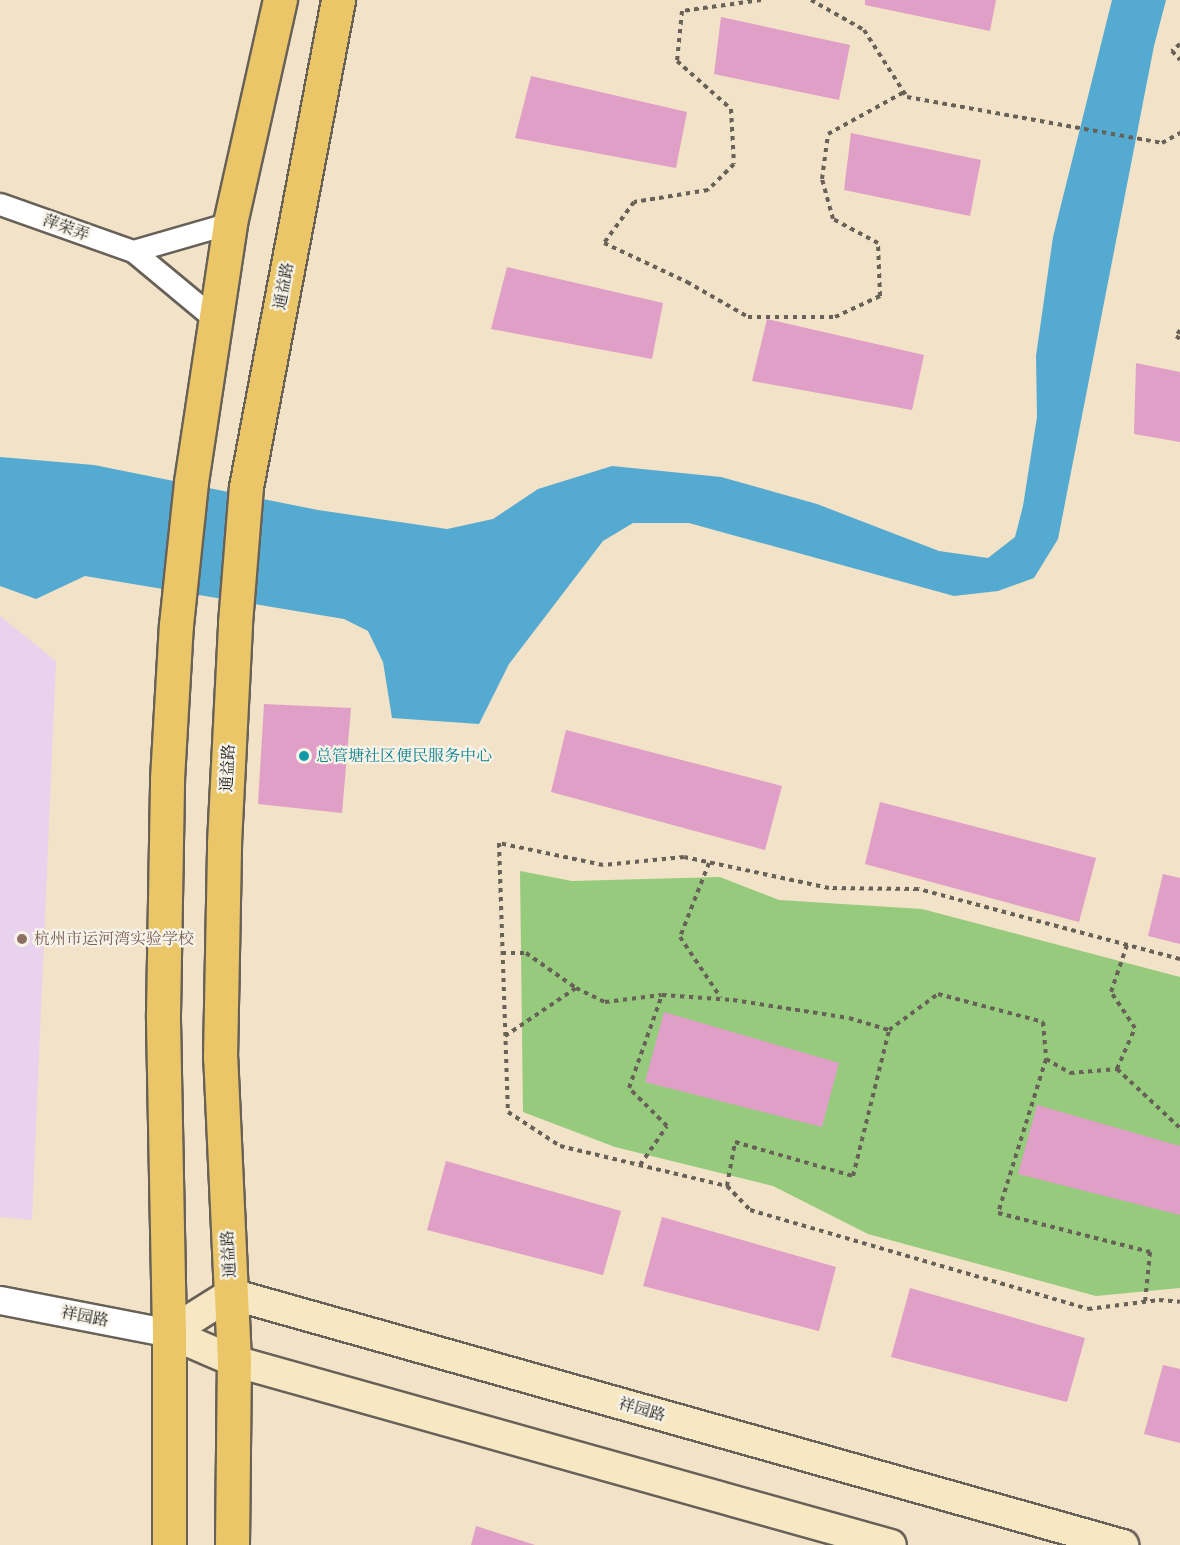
<!DOCTYPE html>
<html>
<head>
<meta charset="utf-8">
<style>
	body { margin:0 }
	#map { position:relative; width:1180px; height:1545px; overflow:hidden; background:#f2e2c7; font-family:Alegreya,"Noto Serif SC",serif }
	div>[style] { position:absolute }
	[style*='--x'] { left:calc(var(--x)*1px); top:calc(var(--y)*1px); width:calc(var(--w)*1px); rotate:calc(var(--a)*1deg) }
	.built>* { inset:0; background:#e9d2ee }
	.green>* { inset:0; background:#96cb7d }
	.water>* { inset:0; background:#54aad1 }
	.building>* { inset:0; background:#e09fc6 }
	.path>* { height:4px; margin-top:-2px; transform-origin:0; background:repeating-linear-gradient(90deg,#676158 0 4.5px,transparent 0 9px) }
	.roads { filter:drop-shadow(2px 0 #676158) drop-shadow(-2px 0 #676158) drop-shadow(0 2px #676158) drop-shadow(0 -2px #676158) }
	.minor>* { height:21px; margin:-10.5px; padding:0 10.5px; transform-origin:10.5px; border-radius:10.5px; background:#fff }
	.tertiary>* { height:27px; margin:-13.5px; padding:0 13.5px; transform-origin:13.5px; border-radius:13.5px; background:#fff }
	.secondary>* { height:30px; margin:-15px; padding:0 15px; transform-origin:15px; border-radius:15px; background:#f7e8c3 }
	.primary>* { height:33px; margin:-16.5px; padding:0 16.5px; transform-origin:16.5px; border-radius:16.5px; background:#ebc669 }
	.dots>* { width:16px; height:16px; translate:-50% -50%; box-sizing:border-box; border:3px solid #f7f3e8; border-radius:50% }
	span { translate:-50% -50%; white-space:nowrap; text-align:center; line-height:1.15; -webkit-text-stroke:4.5px #f7f3e8; paint-order:stroke }
	.street-label { font-size:16px; color:#1c1c1c }
	.culture-label { font-size:16px; color:#0d838f }
	.left { translate:0 -50%; text-align:left }
	.education-label { font-size:16px; color:#785e54 }
</style>
</head>
<body>
<div id="map">
	<div class="built">
		<div style="clip-path:polygon(0 616px,56px 661px,32px 1220px,0 1217px)"></div>
	</div>
	<div class="green">
		<div style="clip-path:polygon(520px 871px,572px 881px,720px 877px,779px 900px,922px 909px,1180px 977px,1180px 1288px,1096px 1296px,868px 1234px,773px 1186px,615px 1147px,523px 1112px)"></div>
	</div>
	<div class="water">
		<div style="clip-path:polygon(1112px 0,1166px 0,1154px 46px,1058px 539px,1034px 578px,998px 591px,954px 596px,689px 523px,633px 523px,603px 541px,509px 664px,479px 724px,392px 718px,383px 662px,368px 631px,344px 619px,85px 576px,36px 599px,0 586px,0 457px,94px 465px,318px 510px,447px 529px,493px 519px,538px 489px,612px 466px,721px 477px,817px 504px,939px 551px,988px 558px,1015px 537px,1023px 506px,1037px 417px,1036px 356px,1053px 237px)"></div>
	</div>
	<div class="building">
		<div style="clip-path:polygon(865px 0,996px 0,990px 31px,865px 5px)"></div>
		<div style="clip-path:polygon(721px 17px,850px 45px,839px 100px,714px 74px)"></div>
		<div style="clip-path:polygon(531px 76px,687px 112px,676px 168px,515px 138px)"></div>
		<div style="clip-path:polygon(851px 133px,981px 160px,970px 216px,844px 190px)"></div>
		<div style="clip-path:polygon(507px 267px,663px 303px,652px 359px,491px 329px)"></div>
		<div style="clip-path:polygon(767px 319px,924px 355px,912px 410px,752px 381px)"></div>
		<div style="clip-path:polygon(1136px 363px,1180px 372px,1180px 442px,1134px 434px)"></div>
		<div style="clip-path:polygon(264px 704px,351px 708px,342px 813px,258px 804px)"></div>
		<div style="clip-path:polygon(566px 730px,782px 786px,765px 850px,551px 792px)"></div>
		<div style="clip-path:polygon(880px 802px,1096px 858px,1079px 922px,865px 864px)"></div>
		<div style="clip-path:polygon(1163px 874px,1180px 878px,1180px 944px,1148px 936px)"></div>
		<div style="clip-path:polygon(664px 1012px,839px 1063px,822px 1127px,645px 1082px)"></div>
		<div style="clip-path:polygon(1037px 1105px,1180px 1146px,1180px 1215px,1018px 1174px)"></div>
		<div style="clip-path:polygon(446px 1161px,621px 1211px,603px 1275px,427px 1230px)"></div>
		<div style="clip-path:polygon(662px 1217px,836px 1267px,819px 1331px,643px 1286px)"></div>
		<div style="clip-path:polygon(910px 1288px,1085px 1338px,1067px 1402px,891px 1357px)"></div>
		<div style="clip-path:polygon(1163px 1365px,1180px 1369px,1180px 1443px,1144px 1434px)"></div>
		<div style="clip-path:polygon(476px 1526px,535px 1545px,471px 1545px)"></div>
	</div>
	<div class="path">
		<div style="--x:761;--y:0;--w:80;--a:172.1"></div>
		<div style="--x:682;--y:11;--w:50;--a:95.7"></div>
		<div style="--x:677;--y:61;--w:72;--a:41.6"></div>
		<div style="--x:731;--y:109;--w:55;--a:86.9"></div>
		<div style="--x:734;--y:164;--w:37;--a:135"></div>
		<div style="--x:708;--y:190;--w:75;--a:170.8"></div>
		<div style="--x:634;--y:202;--w:51;--a:126.2"></div>
		<div style="--x:604;--y:243;--w:92;--a:25.2"></div>
		<div style="--x:687;--y:282;--w:70;--a:29.8"></div>
		<div style="--x:748;--y:317;--w:87;--a:0"></div>
		<div style="--x:835;--y:317;--w:50;--a:-25"></div>
		<div style="--x:880;--y:296;--w:53;--a:-92.2"></div>
		<div style="--x:878;--y:243;--w:51;--a:-151.9"></div>
		<div style="--x:833;--y:219;--w:41;--a:-105.4"></div>
		<div style="--x:822;--y:179;--w:45;--a:-82.4"></div>
		<div style="--x:828;--y:134;--w:87;--a:-28.9"></div>
		<div style="--x:811;--y:0;--w:61;--a:29.5"></div>
		<div style="--x:864;--y:30;--w:80;--a:57.3"></div>
		<div style="--x:907;--y:97;--w:259;--a:10.2"></div>
		<div style="--x:1162;--y:143;--w:21;--a:-29"></div>
		<div style="--x:1180;--y:44;--w:11;--a:139"></div>
		<div style="--x:1172;--y:51;--w:12;--a:48"></div>
		<div style="--x:1180;--y:330;--w:7;--a:124"></div>
		<div style="--x:1176;--y:336;--w:5;--a:37"></div>
		<div style="--x:709;--y:863;--w:79;--a:111.4"></div>
		<div style="--x:680;--y:937;--w:73;--a:56.1"></div>
		<div style="--x:502;--y:953;--w:24;--a:0"></div>
		<div style="--x:526;--y:953;--w:61;--a:35"></div>
		<div style="--x:1180;--y:959;--w:271;--a:-165"></div>
		<div style="--x:918;--y:889;--w:89;--a:-179.4"></div>
		<div style="--x:829;--y:888;--w:148;--a:-167.9"></div>
		<div style="--x:684;--y:857;--w:81;--a:174.4"></div>
		<div style="--x:603;--y:865;--w:106;--a:-168.1"></div>
		<div style="--x:499;--y:843;--w:269;--a:88.1"></div>
		<div style="--x:508;--y:1112;--w:62;--a:33.2"></div>
		<div style="--x:560;--y:1146;--w:172;--a:13.5"></div>
		<div style="--x:727;--y:1186;--w:33;--a:46"></div>
		<div style="--x:750;--y:1210;--w:352;--a:16.3"></div>
		<div style="--x:1088;--y:1309;--w:72;--a:-7.2"></div>
		<div style="--x:1159;--y:1300;--w:21;--a:5"></div>
		<div style="--x:505;--y:1036;--w:86;--a:-34.1"></div>
		<div style="--x:576;--y:988;--w:32;--a:26"></div>
		<div style="--x:605;--y:1002;--w:57;--a:-7"></div>
		<div style="--x:1046;--y:1059;--w:28;--a:30"></div>
		<div style="--x:1070;--y:1073;--w:47;--a:-4.9"></div>
		<div style="--x:1117;--y:1069;--w:86;--a:43.1"></div>
		<div style="--x:1117;--y:1069;--w:45;--a:-66.3"></div>
		<div style="--x:1135;--y:1028;--w:43;--a:-123.7"></div>
		<div style="--x:1111;--y:992;--w:50;--a:-71.2"></div>
		<div style="--x:640;--y:1165;--w:47;--a:-55.3"></div>
		<div style="--x:667;--y:1126;--w:54;--a:-135"></div>
		<div style="--x:629;--y:1088;--w:99;--a:-70.5"></div>
		<div style="--x:662;--y:995;--w:71;--a:4"></div>
		<div style="--x:733;--y:1000;--w:117;--a:8.8"></div>
		<div style="--x:849;--y:1018;--w:42;--a:16.7"></div>
		<div style="--x:727;--y:1186;--w:45;--a:-79.7"></div>
		<div style="--x:735;--y:1142;--w:123;--a:16.1"></div>
		<div style="--x:853;--y:1176;--w:150;--a:-76.1"></div>
		<div style="--x:889;--y:1030;--w:61;--a:-36.3"></div>
		<div style="--x:938;--y:994;--w:109;--a:14.9"></div>
		<div style="--x:1043;--y:1022;--w:37;--a:85"></div>
		<div style="--x:1046;--y:1059;--w:161;--a:107.3"></div>
		<div style="--x:998;--y:1213;--w:157;--a:14.4"></div>
		<div style="--x:1150;--y:1252;--w:50;--a:95.7"></div>
	</div>
	<div class="roads">
		<div class="minor">
			<div style="--x:0;--y:204;--w:141;--a:19.5"></div>
			<div style="--x:133;--y:251;--w:107;--a:39.7"></div>
			<div style="--x:133;--y:251;--w:101;--a:-16.1"></div>
		</div>
		<div class="tertiary">
			<div style="--x:0;--y:1300;--w:172;--a:11"></div>
		</div>
		<div class="secondary">
			<div style="--x:169;--y:1333;--w:73;--a:-32.2"></div>
			<div style="--x:231;--y:1294;--w:927;--a:15.72"></div>
			<div style="--x:169;--y:1333;--w:71;--a:23.3"></div>
			<div style="--x:234;--y:1361;--w:682;--a:15.65"></div>
		</div>
		<div class="primary">
			<div style="--x:169;--y:1545;--w:212;--a:-90"></div>
			<div style="--x:169;--y:1333;--w:319;--a:-91.1"></div>
			<div style="--x:163;--y:1014;--w:235;--a:-89"></div>
			<div style="--x:167;--y:779;--w:154;--a:-86.7"></div>
			<div style="--x:176;--y:625;--w:144;--a:-84"></div>
			<div style="--x:191;--y:482;--w:262;--a:-81.4"></div>
			<div style="--x:230;--y:223;--w:229;--a:-77.4"></div>
			<div style="--x:232;--y:1545;--w:184;--a:-89.4"></div>
			<div style="--x:234;--y:1361;--w:303;--a:-92.6"></div>
			<div style="--x:220;--y:1058;--w:215;--a:-88.9"></div>
			<div style="--x:224;--y:843;--w:220;--a:-87.1"></div>
			<div style="--x:235;--y:623;--w:136;--a:-85.4"></div>
			<div style="--x:246;--y:487;--w:496;--a:-79.3"></div>
		</div>
	</div>
	<div class="dots">
		<div style="left:304px;top:756px;background:#0f9aa8"></div>
		<div style="left:22px;top:939px;background:#8d6e63"></div>
	</div>
	<div class="street-label">
		<span style="left:66px;top:228px;rotate:20deg">萍荣弄</span>
		<span style="left:284px;top:286px;rotate:-79deg">通益路</span>
		<span style="left:228px;top:768px;rotate:-87deg">通益路</span>
		<span style="left:229px;top:1254px;rotate:-93deg">通益路</span>
		<span style="left:85px;top:1317px;rotate:11deg">祥园路</span>
		<span style="left:642px;top:1410px;rotate:16deg">祥园路</span>
	</div>
	<div class="culture-label">
		<span class="left" style="left:316px;top:756px">总管塘社区便民服务中心</span>
	</div>
	<div class="education-label">
		<span class="left" style="left:34px;top:939px">杭州市运河湾实验学校</span>
	</div>
</div>
</body>
</html>
